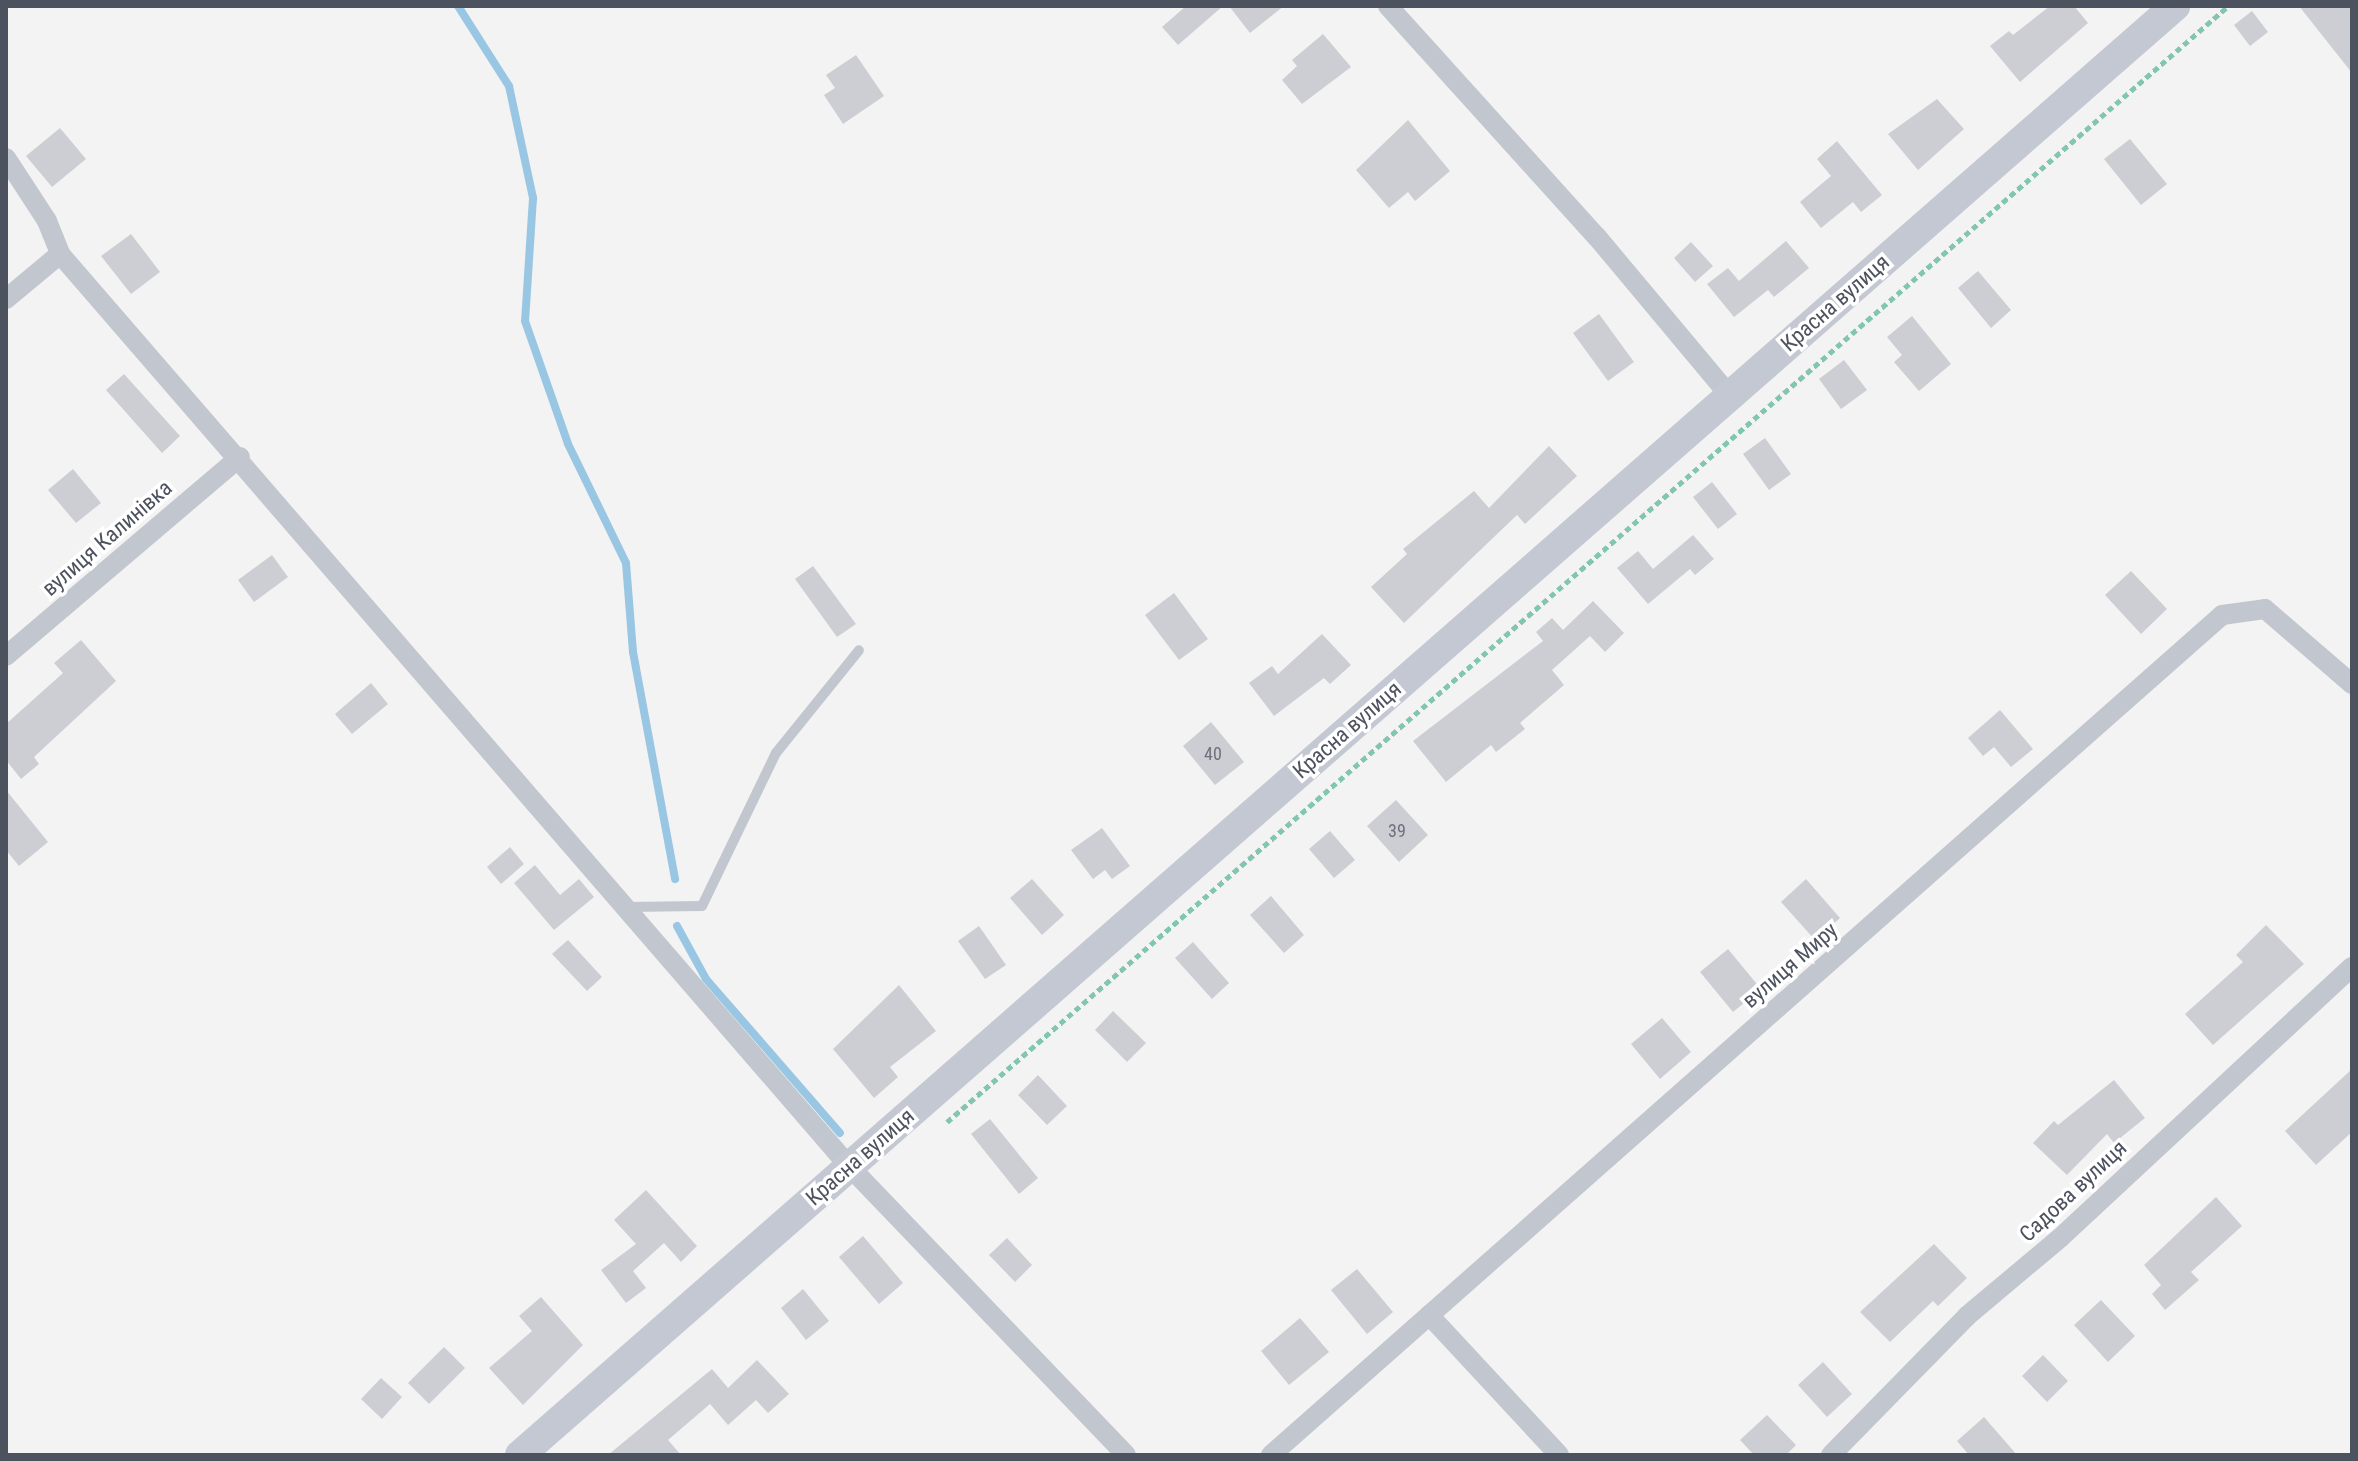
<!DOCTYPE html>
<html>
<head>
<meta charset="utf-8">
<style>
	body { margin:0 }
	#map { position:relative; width:2358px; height:1461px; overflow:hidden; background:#f4f3f3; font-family:"Roboto Condensed",sans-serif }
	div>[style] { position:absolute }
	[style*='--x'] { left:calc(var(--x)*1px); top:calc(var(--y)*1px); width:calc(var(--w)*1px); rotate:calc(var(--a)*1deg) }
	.stream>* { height:8px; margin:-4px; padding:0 4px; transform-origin:4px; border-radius:4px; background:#99c7e3 }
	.building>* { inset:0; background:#cdced4 }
	.path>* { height:5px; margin-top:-2.5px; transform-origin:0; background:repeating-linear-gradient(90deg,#83c6b0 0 6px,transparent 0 10px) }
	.lane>* { height:10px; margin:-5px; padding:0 5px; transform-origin:5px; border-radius:5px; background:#c2c7cf }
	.street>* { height:20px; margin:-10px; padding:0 10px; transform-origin:10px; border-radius:10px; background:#c2c7cf }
	.secondary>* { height:30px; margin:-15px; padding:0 15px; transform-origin:15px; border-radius:15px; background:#c3c8d3 }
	span { translate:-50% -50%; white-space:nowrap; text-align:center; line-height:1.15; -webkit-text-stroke:7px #fff; paint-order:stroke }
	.number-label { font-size:18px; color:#6c717c }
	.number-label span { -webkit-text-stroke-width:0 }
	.street-label { font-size:22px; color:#4c525e }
	.frame { position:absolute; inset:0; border:8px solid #4c525e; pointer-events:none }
</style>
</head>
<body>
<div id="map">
	<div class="stream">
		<div style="--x:458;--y:6;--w:95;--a:57.5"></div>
		<div style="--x:509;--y:86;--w:115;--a:77.9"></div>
		<div style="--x:533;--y:198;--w:123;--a:93.7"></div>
		<div style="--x:525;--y:321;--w:130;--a:70.7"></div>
		<div style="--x:568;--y:444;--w:132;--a:64"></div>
		<div style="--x:626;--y:563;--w:89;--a:85.5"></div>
		<div style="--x:633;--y:652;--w:231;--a:79.5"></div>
		<div style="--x:677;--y:926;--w:60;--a:61.3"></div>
		<div style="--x:706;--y:979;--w:204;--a:49"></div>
	</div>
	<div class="building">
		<div style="clip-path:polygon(1186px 6px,1223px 6px,1178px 45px,1162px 27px)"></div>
		<div style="clip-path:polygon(1229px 6px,1284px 6px,1250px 33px)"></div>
		<div style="clip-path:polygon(2050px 6px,2074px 6px,2088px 23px,2020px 82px,1990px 46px,2009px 31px,2013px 35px)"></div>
		<div style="clip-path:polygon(2299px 6px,2352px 6px,2352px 73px)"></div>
		<div style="clip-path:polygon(2252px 11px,2268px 32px,2250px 46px,2234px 25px)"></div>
		<div style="clip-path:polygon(1323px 34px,1351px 67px,1302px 104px,1282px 80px,1297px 66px,1292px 60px)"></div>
		<div style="clip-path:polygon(856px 55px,884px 96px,843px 124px,824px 95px,835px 88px,826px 75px)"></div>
		<div style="clip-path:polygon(1937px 99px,1964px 129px,1918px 170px,1888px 134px)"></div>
		<div style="clip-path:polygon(1408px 120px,1450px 171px,1415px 201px,1408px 192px,1389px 208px,1356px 170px)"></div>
		<div style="clip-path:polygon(60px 128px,86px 159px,52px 187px,26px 156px)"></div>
		<div style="clip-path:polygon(2130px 139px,2167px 184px,2141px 205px,2104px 159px)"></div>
		<div style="clip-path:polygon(1837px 141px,1882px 195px,1861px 212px,1853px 202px,1821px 228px,1800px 202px,1831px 176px,1817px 159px)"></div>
		<div style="clip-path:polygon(131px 234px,160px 272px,131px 294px,101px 256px)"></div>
		<div style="clip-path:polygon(1786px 241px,1809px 268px,1774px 297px,1768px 290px,1734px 317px,1707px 284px,1728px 268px,1739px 281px)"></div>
		<div style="clip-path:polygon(1691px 242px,1713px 266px,1695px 282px,1674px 258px)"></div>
		<div style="clip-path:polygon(1978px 271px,2011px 310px,1991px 328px,1958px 288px)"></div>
		<div style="clip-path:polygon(1599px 314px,1634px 362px,1608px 381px,1573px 333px)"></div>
		<div style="clip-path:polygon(1912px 316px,1951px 364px,1919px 391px,1894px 362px,1902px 355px,1887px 337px)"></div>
		<div style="clip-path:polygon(1844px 360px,1867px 390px,1841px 409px,1819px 379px)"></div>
		<div style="clip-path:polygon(124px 374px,180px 436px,162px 453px,106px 390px)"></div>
		<div style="clip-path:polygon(1765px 438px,1791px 474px,1769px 490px,1743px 454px)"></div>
		<div style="clip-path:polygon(1549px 446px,1577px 476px,1525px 524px,1517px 515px,1404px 623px,1371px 587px,1407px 554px,1403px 549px,1474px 491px,1489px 508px)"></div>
		<div style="clip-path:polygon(73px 469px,101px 503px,76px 523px,48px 490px)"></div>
		<div style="clip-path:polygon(1712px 482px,1737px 514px,1718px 529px,1693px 497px)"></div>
		<div style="clip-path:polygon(1693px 535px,1714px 559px,1695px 575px,1690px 569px,1648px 604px,1617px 568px,1638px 551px,1653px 569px)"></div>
		<div style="clip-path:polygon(272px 555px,288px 577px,254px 602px,238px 580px)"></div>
		<div style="clip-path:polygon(813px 566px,856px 624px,837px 637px,795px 579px)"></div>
		<div style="clip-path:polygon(2131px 571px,2167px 609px,2141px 634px,2105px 595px)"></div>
		<div style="clip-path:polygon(1174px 593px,1208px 639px,1179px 660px,1145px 615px)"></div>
		<div style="clip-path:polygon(1593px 601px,1624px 633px,1605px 652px,1590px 636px,1552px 670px,1564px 685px,1520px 723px,1525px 729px,1496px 752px,1491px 745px,1446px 782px,1413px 741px,1543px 641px,1536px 632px,1552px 618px,1563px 630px)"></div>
		<div style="clip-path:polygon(1322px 634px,1351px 665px,1330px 684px,1324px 678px,1274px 716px,1249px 683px,1272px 666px,1278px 674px)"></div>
		<div style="clip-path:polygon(81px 640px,116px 681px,34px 757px,39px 764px,21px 779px,6px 760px,6px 724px,63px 673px,54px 663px)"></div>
		<div style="clip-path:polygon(371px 683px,388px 704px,352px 734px,335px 714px)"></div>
		<div style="clip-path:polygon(2000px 710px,2033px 749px,2011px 767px,1994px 747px,1983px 756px,1968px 738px)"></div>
		<div style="clip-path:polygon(1211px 722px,1244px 762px,1215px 785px,1183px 746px)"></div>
		<div style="clip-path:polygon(6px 790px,48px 842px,19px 866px,6px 850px)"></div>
		<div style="clip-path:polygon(1396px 800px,1428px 835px,1399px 862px,1367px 826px)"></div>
		<div style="clip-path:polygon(1102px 828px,1130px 866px,1112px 879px,1105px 870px,1093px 879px,1071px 850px)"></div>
		<div style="clip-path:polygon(1330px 831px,1355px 860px,1334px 878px,1309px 849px)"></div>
		<div style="clip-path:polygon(510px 847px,524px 864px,501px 884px,487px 867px)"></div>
		<div style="clip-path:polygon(535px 865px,560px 895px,579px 879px,594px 897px,554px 930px,514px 883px)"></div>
		<div style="clip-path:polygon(1032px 879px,1064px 915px,1042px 935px,1010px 898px)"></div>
		<div style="clip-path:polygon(1806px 879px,1840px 918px,1815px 940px,1781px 902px)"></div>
		<div style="clip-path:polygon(1271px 896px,1304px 935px,1284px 953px,1250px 915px)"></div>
		<div style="clip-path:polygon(2266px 925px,2304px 964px,2213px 1045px,2185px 1014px,2243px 962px,2236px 955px)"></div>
		<div style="clip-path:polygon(979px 926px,1006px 965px,985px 979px,958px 941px)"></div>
		<div style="clip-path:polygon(568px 940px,602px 977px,587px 991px,552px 954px)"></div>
		<div style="clip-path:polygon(1193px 942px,1229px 983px,1212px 999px,1175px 958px)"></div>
		<div style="clip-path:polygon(1728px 949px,1761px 989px,1733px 1012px,1700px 972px)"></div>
		<div style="clip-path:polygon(899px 985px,936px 1031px,890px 1067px,898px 1077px,874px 1098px,833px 1049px)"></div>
		<div style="clip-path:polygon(1113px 1011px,1146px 1043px,1127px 1062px,1095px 1030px)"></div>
		<div style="clip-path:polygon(1662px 1018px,1691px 1052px,1660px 1079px,1631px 1044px)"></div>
		<div style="clip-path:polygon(2352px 1069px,2352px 1132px,2316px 1165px,2285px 1131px)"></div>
		<div style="clip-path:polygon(1038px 1075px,1067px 1106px,1047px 1125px,1018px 1095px)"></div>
		<div style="clip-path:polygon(2114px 1080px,2145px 1118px,2114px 1143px,2107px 1134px,2067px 1175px,2033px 1143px,2054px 1121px,2058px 1125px)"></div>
		<div style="clip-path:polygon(990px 1119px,1038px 1178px,1019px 1194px,971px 1134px)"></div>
		<div style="clip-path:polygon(646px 1190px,697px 1246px,681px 1262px,664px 1243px,633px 1271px,646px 1288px,626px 1303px,601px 1270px,636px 1244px,614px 1220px)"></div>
		<div style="clip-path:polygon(2216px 1197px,2242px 1226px,2191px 1272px,2199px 1280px,2165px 1310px,2152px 1294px,2161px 1285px,2144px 1265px)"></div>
		<div style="clip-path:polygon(863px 1236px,903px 1283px,879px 1304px,839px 1257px)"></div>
		<div style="clip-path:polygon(1007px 1238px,1032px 1265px,1015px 1282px,989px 1255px)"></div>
		<div style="clip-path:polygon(1934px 1244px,1967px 1278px,1938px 1306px,1933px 1301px,1890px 1342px,1860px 1312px)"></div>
		<div style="clip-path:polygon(1357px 1269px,1393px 1312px,1367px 1334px,1331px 1290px)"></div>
		<div style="clip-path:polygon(803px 1289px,829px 1321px,806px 1340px,781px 1308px)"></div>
		<div style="clip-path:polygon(541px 1297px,583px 1345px,523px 1405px,489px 1368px,532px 1331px,519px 1316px)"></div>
		<div style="clip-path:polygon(2101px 1300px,2135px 1336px,2108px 1362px,2074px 1325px)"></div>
		<div style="clip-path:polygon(1300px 1318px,1329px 1352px,1289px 1385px,1261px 1351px)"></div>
		<div style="clip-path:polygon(444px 1347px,465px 1368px,429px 1404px,408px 1383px)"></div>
		<div style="clip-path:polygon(2043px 1355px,2068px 1381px,2047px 1402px,2022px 1376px)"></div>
		<div style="clip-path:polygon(757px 1360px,789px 1394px,768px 1413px,756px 1400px,728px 1425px,710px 1404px,668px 1440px,681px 1455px,608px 1455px,712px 1369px,728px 1388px)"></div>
		<div style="clip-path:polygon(1823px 1362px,1852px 1394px,1827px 1417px,1798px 1385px)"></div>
		<div style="clip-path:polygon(381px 1378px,402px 1397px,382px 1419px,361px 1399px)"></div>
		<div style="clip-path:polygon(1767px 1415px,1796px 1445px,1786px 1455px,1754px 1455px,1740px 1440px)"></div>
		<div style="clip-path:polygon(1984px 1417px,2017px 1455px,1969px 1455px,1957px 1441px)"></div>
	</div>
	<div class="path">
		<div style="--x:947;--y:1122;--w:1699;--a:-41.06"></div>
	</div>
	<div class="lane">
		<div style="--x:626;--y:907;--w:76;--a:-0.8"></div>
		<div style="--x:702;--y:906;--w:170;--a:-64.2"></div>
		<div style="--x:776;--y:753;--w:132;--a:-51.1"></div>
	</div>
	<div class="street">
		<div style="--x:1388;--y:6;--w:312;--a:47.9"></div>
		<div style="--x:1597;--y:237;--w:206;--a:50.1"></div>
		<div style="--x:6;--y:158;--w:75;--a:56.9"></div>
		<div style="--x:47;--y:221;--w:35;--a:68"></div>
		<div style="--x:60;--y:254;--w:1206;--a:49.14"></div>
		<div style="--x:849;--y:1166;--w:400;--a:46.2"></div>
		<div style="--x:6;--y:299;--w:70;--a:-39.8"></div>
		<div style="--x:6;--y:656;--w:307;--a:-40.4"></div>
		<div style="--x:1429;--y:1315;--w:191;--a:47.1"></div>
		<div style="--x:1271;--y:1455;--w:1269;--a:-41.45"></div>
		<div style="--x:2222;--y:615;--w:43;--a:-7.9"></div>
		<div style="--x:2265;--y:609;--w:115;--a:40.8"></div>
		<div style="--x:1831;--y:1455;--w:194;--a:-45.6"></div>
		<div style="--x:1967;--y:1316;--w:121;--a:-40"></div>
		<div style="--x:2060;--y:1238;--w:398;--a:-42.9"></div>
	</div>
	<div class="secondary">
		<div style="--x:520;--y:1455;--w:2200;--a:-41.2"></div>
	</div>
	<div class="number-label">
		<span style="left:1213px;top:754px">40</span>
		<span style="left:1397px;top:831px">39</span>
	</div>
	<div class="street-label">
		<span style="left:1835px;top:303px;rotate:-41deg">Красна вулиця</span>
		<span style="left:107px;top:538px;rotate:-41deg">вулиця Калинівка</span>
		<span style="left:1347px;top:730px;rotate:-41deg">Красна вулиця</span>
		<span style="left:1790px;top:965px;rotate:-41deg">вулиця Миру</span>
		<span style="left:860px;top:1157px;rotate:-41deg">Красна вулиця</span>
		<span style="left:2073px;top:1191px;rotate:-43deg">Садова вулиця</span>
	</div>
	<div class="frame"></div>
</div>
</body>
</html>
